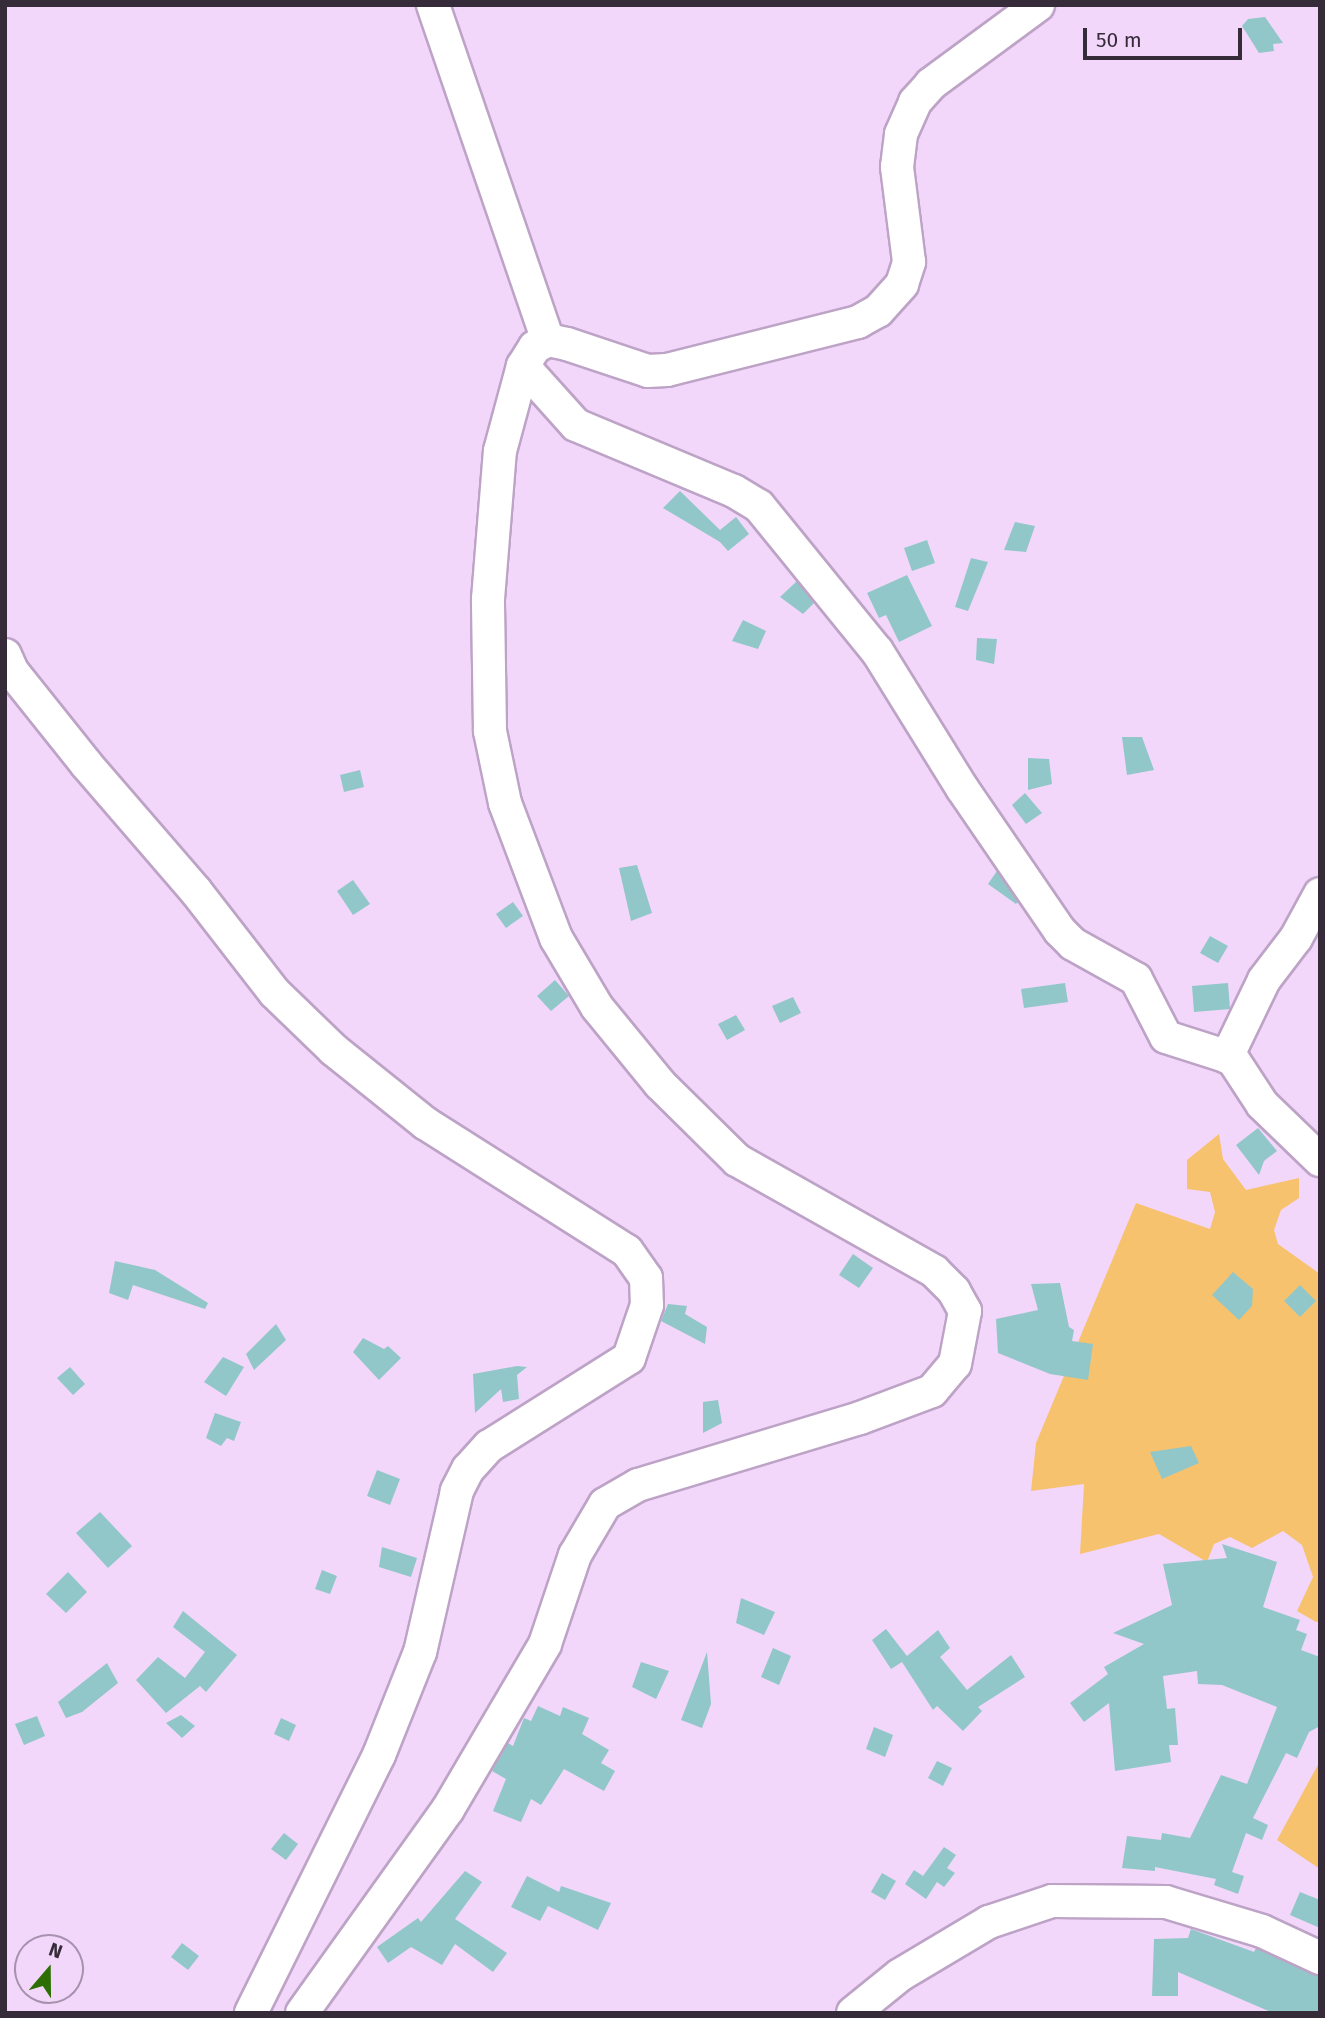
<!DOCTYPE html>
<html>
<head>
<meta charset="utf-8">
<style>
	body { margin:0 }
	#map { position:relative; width:1325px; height:2018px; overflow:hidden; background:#f2d7fb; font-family:"Fira Sans",sans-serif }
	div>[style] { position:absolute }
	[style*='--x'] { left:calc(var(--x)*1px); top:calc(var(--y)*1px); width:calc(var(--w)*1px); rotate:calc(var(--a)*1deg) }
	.green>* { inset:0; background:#f7c26e }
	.building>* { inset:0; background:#91c7c8 }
	.roads { filter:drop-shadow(2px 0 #bda3c6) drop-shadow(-2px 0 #bda3c6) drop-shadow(0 2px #bda3c6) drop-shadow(0 -2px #bda3c6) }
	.minor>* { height:32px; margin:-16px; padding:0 16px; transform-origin:16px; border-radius:16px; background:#fff }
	span { translate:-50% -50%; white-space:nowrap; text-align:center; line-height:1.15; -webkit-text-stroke:6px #f2d7fb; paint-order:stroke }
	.frame { position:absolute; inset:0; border:7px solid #352b39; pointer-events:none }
	.north { position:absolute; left:14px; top:1934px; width:70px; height:70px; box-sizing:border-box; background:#f2d7fb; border:2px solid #a692ad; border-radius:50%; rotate:20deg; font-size:19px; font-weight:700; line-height:28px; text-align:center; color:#352b39 }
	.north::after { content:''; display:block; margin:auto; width:24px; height:32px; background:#2d6f05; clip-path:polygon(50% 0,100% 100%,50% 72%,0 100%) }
	.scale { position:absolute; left:1083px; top:28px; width:159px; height:32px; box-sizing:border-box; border:4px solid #352b39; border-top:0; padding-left:9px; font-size:21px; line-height:24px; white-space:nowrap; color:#352b39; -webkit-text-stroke:5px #f2d7fb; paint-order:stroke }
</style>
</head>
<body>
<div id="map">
	<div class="green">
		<div style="clip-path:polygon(1219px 1134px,1223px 1159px,1246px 1190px,1299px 1178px,1299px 1198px,1281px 1210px,1274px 1230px,1278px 1244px,1320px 1274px,1320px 1621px,1316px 1622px,1297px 1611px,1313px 1577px,1302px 1545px,1283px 1531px,1252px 1548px,1230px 1537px,1214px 1544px,1207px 1562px,1159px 1534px,1080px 1554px,1084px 1484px,1031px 1491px,1036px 1443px,1136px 1203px,1210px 1229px,1215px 1212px,1210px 1192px,1187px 1189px,1187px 1160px)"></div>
		<div style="clip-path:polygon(1320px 1761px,1320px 1869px,1277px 1840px)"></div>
	</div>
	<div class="building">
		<div style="clip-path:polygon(1265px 17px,1283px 43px,1273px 44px,1274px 51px,1259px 53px,1242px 26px,1248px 19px)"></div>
		<div style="clip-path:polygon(680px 491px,720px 530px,736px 517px,749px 534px,728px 551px,720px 542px,663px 508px)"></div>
		<div style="clip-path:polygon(1015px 522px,1035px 526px,1026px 552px,1004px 550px)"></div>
		<div style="clip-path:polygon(927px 540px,935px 563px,912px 571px,904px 548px)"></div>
		<div style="clip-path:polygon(971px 558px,988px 562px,968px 611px,955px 607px)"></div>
		<div style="clip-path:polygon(907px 575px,932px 626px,899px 642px,886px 615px,879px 618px,867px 593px)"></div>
		<div style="clip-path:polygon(797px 581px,814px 603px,803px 614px,780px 597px)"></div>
		<div style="clip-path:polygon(743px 620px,766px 631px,758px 649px,732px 641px)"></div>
		<div style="clip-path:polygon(977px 638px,997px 639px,994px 664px,976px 660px)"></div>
		<div style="clip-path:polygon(1122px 737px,1142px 737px,1154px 770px,1127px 775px)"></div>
		<div style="clip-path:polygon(1028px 758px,1049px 759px,1052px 784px,1028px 790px)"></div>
		<div style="clip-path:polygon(360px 770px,364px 787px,344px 792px,340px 775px)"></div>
		<div style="clip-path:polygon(1025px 793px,1042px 813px,1026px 824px,1012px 805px)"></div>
		<div style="clip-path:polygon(637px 865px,652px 913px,631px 921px,619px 868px)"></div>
		<div style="clip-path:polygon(997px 871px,1018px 902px,1016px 904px,988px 884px)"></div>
		<div style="clip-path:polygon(353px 880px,370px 904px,353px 915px,337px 891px)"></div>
		<div style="clip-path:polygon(513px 902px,523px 916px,506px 928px,496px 914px)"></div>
		<div style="clip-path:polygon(1210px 936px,1228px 946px,1218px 963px,1200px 953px)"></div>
		<div style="clip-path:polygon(555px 980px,569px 996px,551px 1011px,537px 996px)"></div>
		<div style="clip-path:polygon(1065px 983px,1068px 1002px,1024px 1008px,1021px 989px)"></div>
		<div style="clip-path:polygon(1228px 983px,1230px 1009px,1194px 1012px,1192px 986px)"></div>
		<div style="clip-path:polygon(793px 997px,801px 1013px,780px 1023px,772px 1006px)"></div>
		<div style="clip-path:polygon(736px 1015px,745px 1030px,727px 1040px,718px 1024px)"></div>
		<div style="clip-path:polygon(1258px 1128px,1277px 1151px,1264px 1161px,1259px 1175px,1236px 1145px)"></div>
		<div style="clip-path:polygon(853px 1254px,873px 1268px,859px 1288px,839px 1275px)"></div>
		<div style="clip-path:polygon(115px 1261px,155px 1270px,208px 1303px,205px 1309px,133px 1285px,128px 1300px,109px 1293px)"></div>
		<div style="clip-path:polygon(1233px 1272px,1253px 1289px,1252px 1306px,1239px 1320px,1212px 1295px)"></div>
		<div style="clip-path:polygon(1060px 1283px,1069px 1327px,1074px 1330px,1072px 1341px,1093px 1344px,1088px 1380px,1050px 1374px,998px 1353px,996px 1319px,1038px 1310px,1031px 1284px)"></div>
		<div style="clip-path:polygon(1300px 1285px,1316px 1301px,1300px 1317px,1284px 1301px)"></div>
		<div style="clip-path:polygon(668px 1304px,687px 1306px,685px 1314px,707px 1327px,705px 1344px,661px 1321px)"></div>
		<div style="clip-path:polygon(276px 1324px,286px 1340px,254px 1370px,246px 1354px)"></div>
		<div style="clip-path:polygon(363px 1338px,384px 1349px,388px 1346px,401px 1358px,379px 1380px,353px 1352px)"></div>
		<div style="clip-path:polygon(223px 1357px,244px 1367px,226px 1396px,204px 1382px)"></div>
		<div style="clip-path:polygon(517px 1366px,527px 1367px,517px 1375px,519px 1399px,503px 1402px,501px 1389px,475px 1413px,473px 1374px)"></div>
		<div style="clip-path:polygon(70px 1367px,85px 1384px,73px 1395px,57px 1378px)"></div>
		<div style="clip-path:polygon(718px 1400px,722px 1423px,703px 1433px,703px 1402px)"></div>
		<div style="clip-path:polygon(215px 1413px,241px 1422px,234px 1441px,227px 1438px,221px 1446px,206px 1438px)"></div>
		<div style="clip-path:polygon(1191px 1446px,1199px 1463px,1162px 1479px,1150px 1452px)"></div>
		<div style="clip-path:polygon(377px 1470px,400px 1479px,390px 1505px,367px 1496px)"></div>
		<div style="clip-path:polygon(100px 1512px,132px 1546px,108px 1568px,76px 1533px)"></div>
		<div style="clip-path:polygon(1222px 1544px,1277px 1562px,1263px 1607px,1300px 1620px,1296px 1630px,1307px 1634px,1301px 1650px,1320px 1657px,1320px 1726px,1309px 1732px,1297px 1758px,1286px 1753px,1253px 1818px,1268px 1825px,1262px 1840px,1246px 1833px,1232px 1872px,1244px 1876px,1238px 1894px,1214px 1885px,1216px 1879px,1155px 1867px,1155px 1871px,1122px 1868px,1127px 1836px,1161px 1840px,1162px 1833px,1190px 1838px,1221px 1775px,1247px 1784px,1277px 1707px,1222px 1685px,1198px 1684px,1197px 1671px,1163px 1676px,1167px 1709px,1175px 1708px,1178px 1745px,1169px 1745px,1171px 1762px,1115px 1771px,1109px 1703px,1084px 1722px,1070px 1703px,1108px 1674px,1104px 1667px,1144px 1644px,1113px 1633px,1172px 1605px,1163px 1564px,1227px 1558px)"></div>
		<div style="clip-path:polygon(382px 1547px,417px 1558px,411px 1577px,379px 1567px)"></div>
		<div style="clip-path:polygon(322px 1570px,337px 1576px,330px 1594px,315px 1589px)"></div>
		<div style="clip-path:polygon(68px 1572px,87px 1592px,66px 1613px,46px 1594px)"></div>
		<div style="clip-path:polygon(741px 1598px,775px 1612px,764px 1635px,736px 1623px)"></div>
		<div style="clip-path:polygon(183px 1611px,237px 1655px,206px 1692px,200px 1686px,166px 1713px,136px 1680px,158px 1657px,185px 1678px,205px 1652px,173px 1627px)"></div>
		<div style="clip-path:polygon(886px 1629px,907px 1656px,938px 1630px,950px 1648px,940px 1657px,967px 1690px,1011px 1655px,1025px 1677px,978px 1707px,982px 1711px,963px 1731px,937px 1706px,933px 1710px,902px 1662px,891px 1669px,872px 1640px)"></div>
		<div style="clip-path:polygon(773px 1648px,791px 1656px,779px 1685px,761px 1677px)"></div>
		<div style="clip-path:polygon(707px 1652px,711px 1704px,702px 1728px,681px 1720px)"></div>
		<div style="clip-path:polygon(641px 1662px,669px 1671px,656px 1699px,632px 1687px)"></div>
		<div style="clip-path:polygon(107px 1663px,118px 1683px,82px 1712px,66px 1718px,58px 1702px)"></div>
		<div style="clip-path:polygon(538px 1706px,560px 1716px,563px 1707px,589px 1718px,582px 1734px,609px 1750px,601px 1763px,615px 1771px,604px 1791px,564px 1769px,541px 1805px,531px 1799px,521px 1822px,493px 1811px,506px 1779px,492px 1771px,508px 1743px,513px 1746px,524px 1718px,531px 1721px)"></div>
		<div style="clip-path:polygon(181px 1715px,195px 1726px,182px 1738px,166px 1723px)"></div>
		<div style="clip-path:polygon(37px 1716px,45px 1736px,24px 1745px,15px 1724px)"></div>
		<div style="clip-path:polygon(281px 1718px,296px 1725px,289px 1741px,274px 1734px)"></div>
		<div style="clip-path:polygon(874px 1727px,893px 1735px,885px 1757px,866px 1749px)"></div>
		<div style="clip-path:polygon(937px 1761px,952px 1768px,943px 1786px,928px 1778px)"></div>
		<div style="clip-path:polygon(284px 1833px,298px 1844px,286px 1860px,271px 1849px)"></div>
		<div style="clip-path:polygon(944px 1847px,956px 1855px,947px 1868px,955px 1873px,944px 1887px,937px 1882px,926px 1899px,905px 1884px,914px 1870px,923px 1876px)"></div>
		<div style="clip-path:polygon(465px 1871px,482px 1882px,455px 1919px,507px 1953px,493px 1972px,455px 1944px,442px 1965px,411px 1947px,388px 1963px,377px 1947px,418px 1918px,421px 1922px)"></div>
		<div style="clip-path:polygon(882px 1873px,896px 1881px,885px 1900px,871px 1892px)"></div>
		<div style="clip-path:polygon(527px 1876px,559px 1892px,561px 1886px,611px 1903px,598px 1930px,548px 1906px,540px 1921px,511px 1907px)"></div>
		<div style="clip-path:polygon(1300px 1892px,1320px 1900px,1320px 1928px,1290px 1915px)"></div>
		<div style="clip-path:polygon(1191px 1929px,1254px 1952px,1256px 1948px,1320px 1976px,1320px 2013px,1273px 2013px,1178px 1972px,1178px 1996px,1152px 1996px,1154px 1939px,1188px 1938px)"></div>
		<div style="clip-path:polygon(182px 1943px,199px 1956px,188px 1970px,171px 1957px)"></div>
	</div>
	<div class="roads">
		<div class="minor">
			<div style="--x:433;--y:5;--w:354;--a:71.1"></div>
			<div style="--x:523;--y:366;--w:79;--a:48.1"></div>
			<div style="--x:576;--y:425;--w:171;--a:22.7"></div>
			<div style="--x:734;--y:491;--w:29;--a:31"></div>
			<div style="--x:759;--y:506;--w:187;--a:50.9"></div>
			<div style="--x:877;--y:651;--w:161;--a:58.2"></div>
			<div style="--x:962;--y:788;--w:173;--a:55.6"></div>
			<div style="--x:1060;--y:931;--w:18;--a:45"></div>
			<div style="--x:1073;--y:944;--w:72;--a:29.1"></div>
			<div style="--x:1136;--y:979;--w:65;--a:62.7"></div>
			<div style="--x:1166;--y:1037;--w:69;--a:17.7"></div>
			<div style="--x:1232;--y:1058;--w:55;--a:56.9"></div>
			<div style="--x:1262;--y:1104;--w:81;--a:44"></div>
			<div style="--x:5;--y:655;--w:17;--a:66"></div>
			<div style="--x:12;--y:671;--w:120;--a:51.4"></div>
			<div style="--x:87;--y:765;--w:165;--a:49.2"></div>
			<div style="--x:195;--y:890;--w:130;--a:52.2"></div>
			<div style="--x:275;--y:993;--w:82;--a:44"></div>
			<div style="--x:334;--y:1050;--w:117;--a:38.7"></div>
			<div style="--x:425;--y:1123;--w:239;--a:32.4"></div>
			<div style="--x:627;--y:1251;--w:33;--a:55"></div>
			<div style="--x:646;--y:1278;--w:27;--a:88"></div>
			<div style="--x:647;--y:1305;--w:56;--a:108.8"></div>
			<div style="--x:629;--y:1358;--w:165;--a:147.8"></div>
			<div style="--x:489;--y:1446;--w:31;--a:132"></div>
			<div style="--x:468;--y:1469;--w:25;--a:117"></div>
			<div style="--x:457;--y:1491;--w:165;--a:102.9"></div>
			<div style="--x:420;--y:1652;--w:111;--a:111.7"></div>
			<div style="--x:379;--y:1755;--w:288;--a:116.4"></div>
			<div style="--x:1227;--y:1057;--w:85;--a:-64.3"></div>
			<div style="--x:1264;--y:980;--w:53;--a:-52.7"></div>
			<div style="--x:1296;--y:938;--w:50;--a:-61.4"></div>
			<div style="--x:302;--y:2013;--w:251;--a:-54.4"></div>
			<div style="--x:448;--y:1809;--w:191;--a:-59.5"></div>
			<div style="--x:545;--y:1644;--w:94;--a:-71.4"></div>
			<div style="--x:575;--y:1555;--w:59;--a:-59.5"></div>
			<div style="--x:605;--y:1504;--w:38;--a:-30"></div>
			<div style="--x:638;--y:1485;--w:232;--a:-16.8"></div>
			<div style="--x:860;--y:1418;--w:77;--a:-20.6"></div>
			<div style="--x:932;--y:1391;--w:35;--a:-50"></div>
			<div style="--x:955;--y:1364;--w:54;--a:-79.3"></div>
			<div style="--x:965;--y:1311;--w:23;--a:-119"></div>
			<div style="--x:954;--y:1291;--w:28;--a:-135"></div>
			<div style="--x:934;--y:1271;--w:226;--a:-150.6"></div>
			<div style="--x:737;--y:1160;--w:108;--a:-135.4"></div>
			<div style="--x:660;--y:1084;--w:99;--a:-129.3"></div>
			<div style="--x:597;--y:1007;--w:80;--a:-120.7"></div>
			<div style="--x:556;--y:938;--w:144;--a:-110.7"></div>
			<div style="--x:505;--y:803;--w:74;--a:-101.8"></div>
			<div style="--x:490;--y:731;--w:132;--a:-90.9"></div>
			<div style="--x:488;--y:599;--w:148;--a:-85.4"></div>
			<div style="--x:500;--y:451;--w:88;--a:-74.9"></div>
			<div style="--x:523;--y:366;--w:22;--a:-58"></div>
			<div style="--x:535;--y:347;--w:15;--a:-28"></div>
			<div style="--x:548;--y:340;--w:19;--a:12"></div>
			<div style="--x:567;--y:344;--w:85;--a:18.4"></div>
			<div style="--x:648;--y:371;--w:19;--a:-3"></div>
			<div style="--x:667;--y:370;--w:197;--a:-14.1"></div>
			<div style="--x:858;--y:322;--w:23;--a:-29"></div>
			<div style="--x:878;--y:311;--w:36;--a:-48"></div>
			<div style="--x:902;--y:284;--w:23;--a:-72"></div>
			<div style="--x:909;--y:262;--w:96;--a:-97.2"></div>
			<div style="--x:897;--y:167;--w:33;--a:-83"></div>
			<div style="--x:901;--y:134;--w:35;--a:-66"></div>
			<div style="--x:915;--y:102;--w:24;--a:-48"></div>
			<div style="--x:931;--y:84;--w:133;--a:-36.4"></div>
			<div style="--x:853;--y:2013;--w:60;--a:-39"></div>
			<div style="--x:900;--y:1975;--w:104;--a:-30.8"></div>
			<div style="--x:989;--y:1922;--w:66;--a:-18.4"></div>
			<div style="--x:1052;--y:1901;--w:114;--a:0.5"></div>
			<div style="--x:1166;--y:1902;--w:100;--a:16.8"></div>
			<div style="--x:1262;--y:1931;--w:64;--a:25"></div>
		</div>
	</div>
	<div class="frame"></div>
	<div class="north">N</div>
	<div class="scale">50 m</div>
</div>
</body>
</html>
